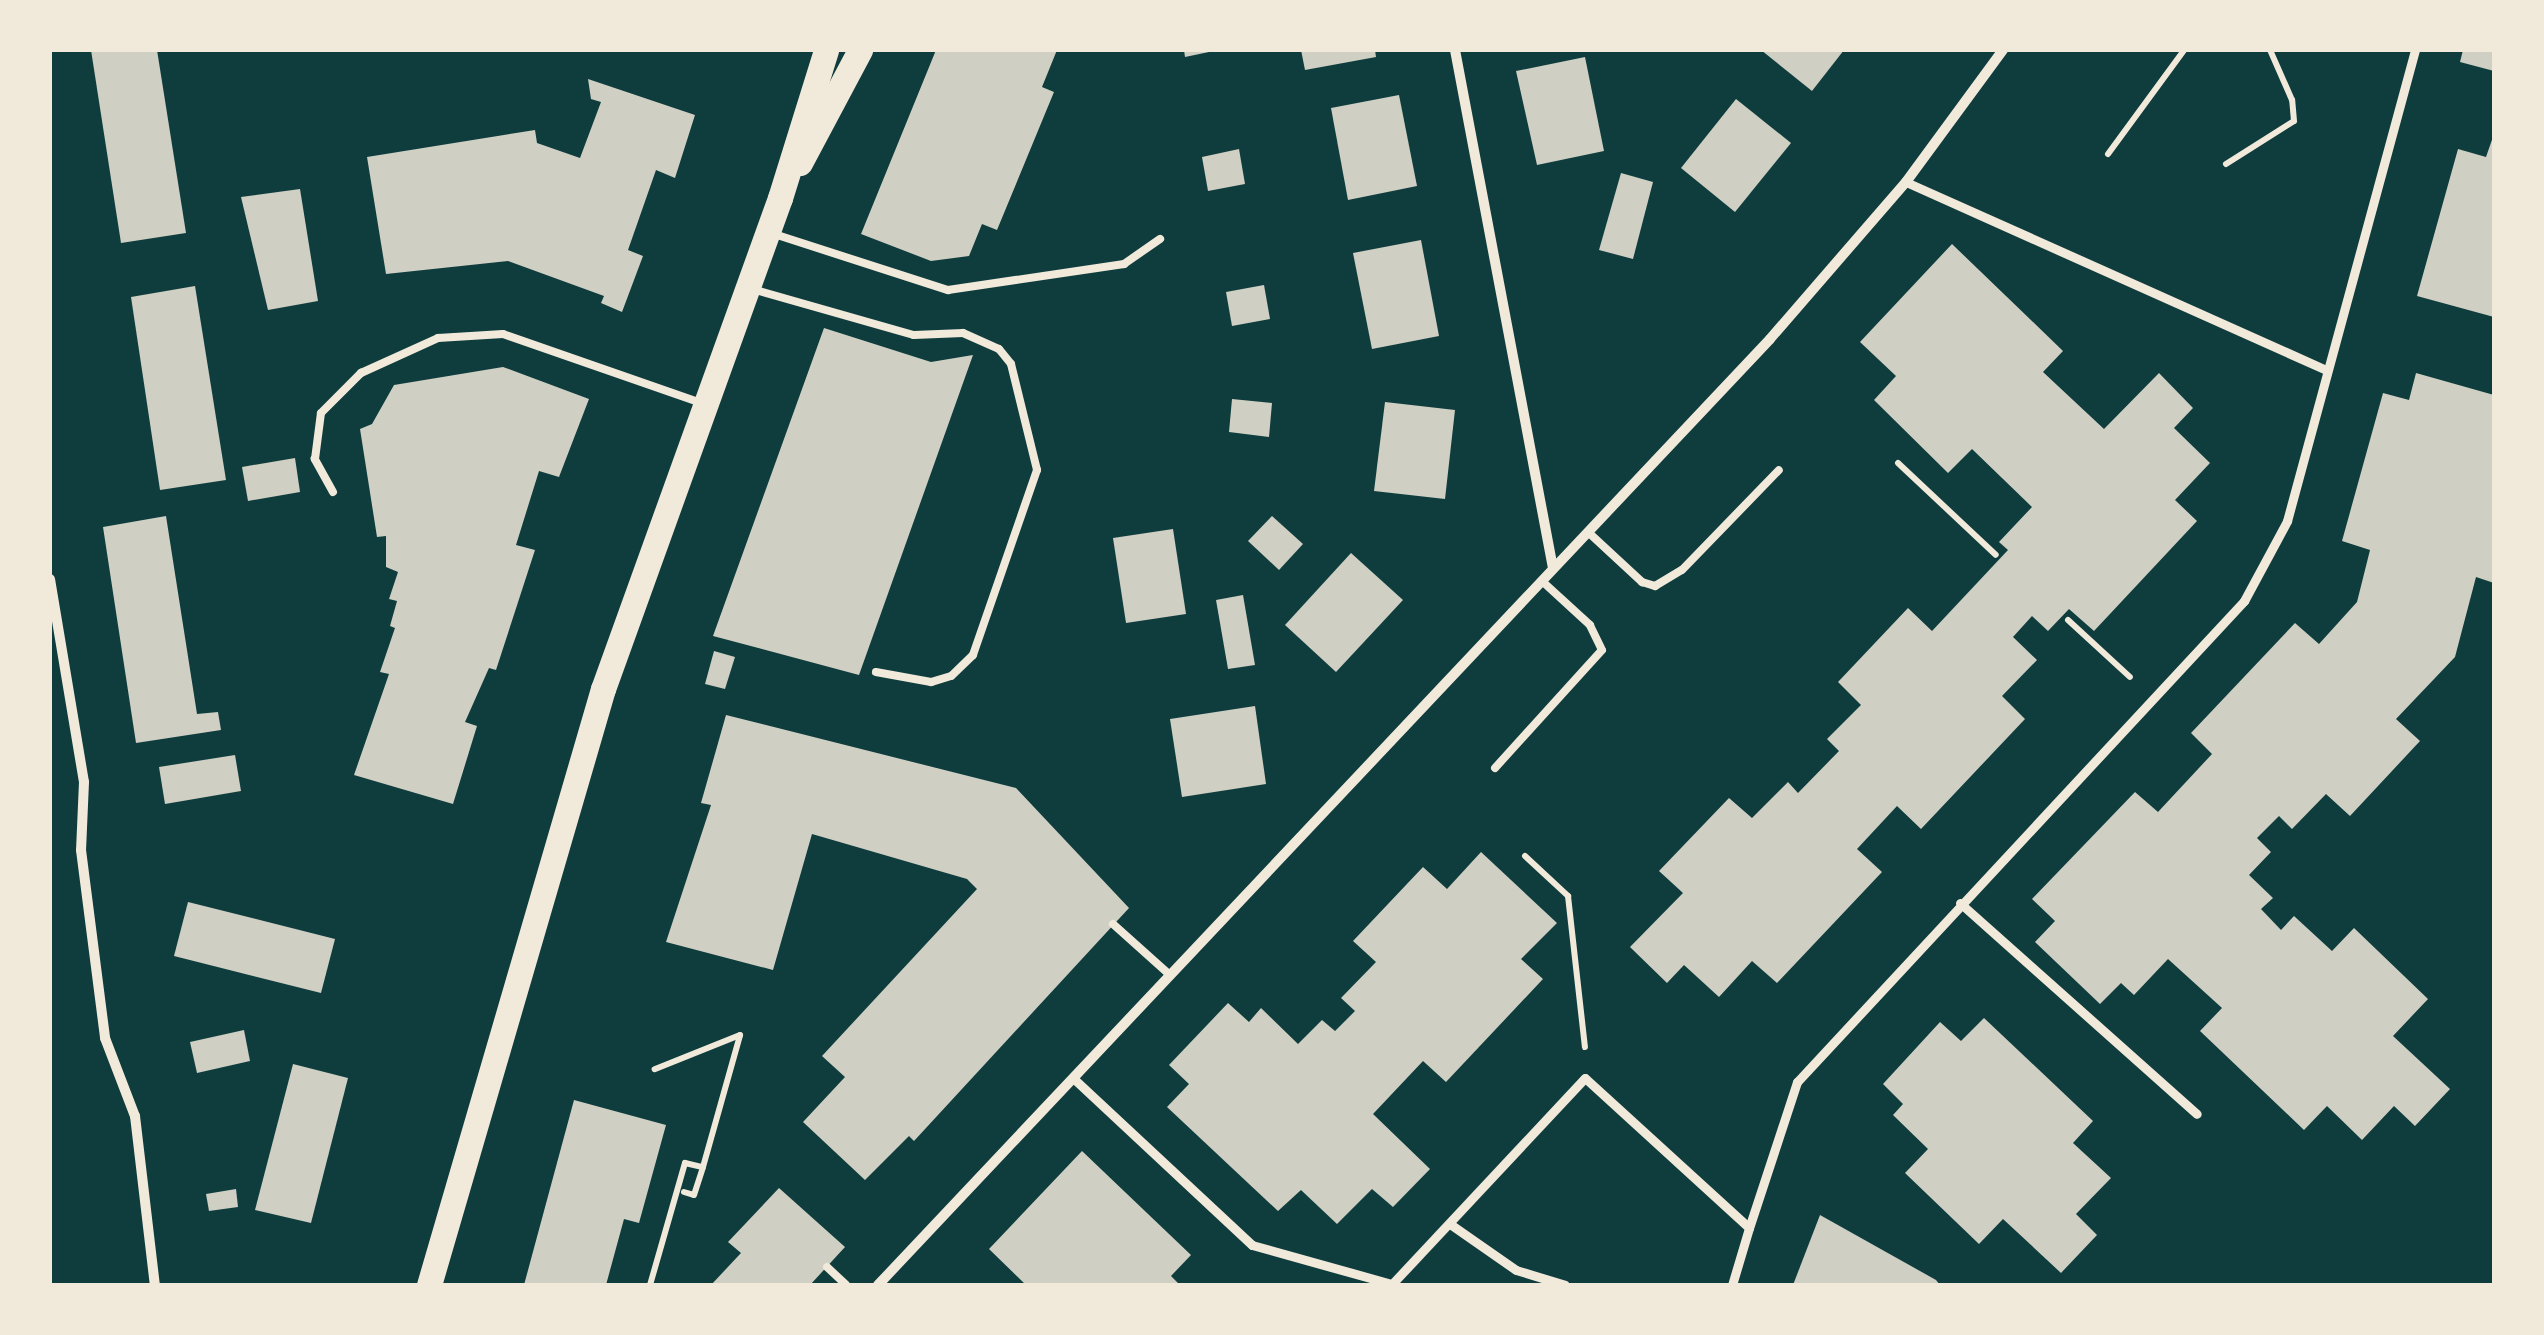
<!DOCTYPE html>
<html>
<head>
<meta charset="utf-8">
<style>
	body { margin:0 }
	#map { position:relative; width:2544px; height:1335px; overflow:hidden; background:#0f3d3e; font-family:Inter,sans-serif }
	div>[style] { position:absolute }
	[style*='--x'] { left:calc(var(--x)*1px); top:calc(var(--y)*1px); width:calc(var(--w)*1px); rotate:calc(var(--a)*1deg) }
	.building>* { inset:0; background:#cfcfc3 }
	.path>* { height:6px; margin:-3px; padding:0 3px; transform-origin:3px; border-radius:3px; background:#f1e9da }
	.service>* { height:8px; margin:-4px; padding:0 4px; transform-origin:4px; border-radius:4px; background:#f1e9da }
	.pedestrian>* { height:9px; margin:-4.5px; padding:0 4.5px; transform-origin:4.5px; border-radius:4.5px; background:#f1e9da }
	.minor>* { height:10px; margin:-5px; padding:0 5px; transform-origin:5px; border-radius:5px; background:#f1e9da }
	.primary>* { height:25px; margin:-12.5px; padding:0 12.5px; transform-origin:12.5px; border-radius:12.5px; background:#f1e9da }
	span { translate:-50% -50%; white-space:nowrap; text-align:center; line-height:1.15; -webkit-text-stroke:8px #f1e9da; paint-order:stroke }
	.frame { position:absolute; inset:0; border:52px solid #f1e9da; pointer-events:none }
</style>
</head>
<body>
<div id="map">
	<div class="building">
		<div style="clip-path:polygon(91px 50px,157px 50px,186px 233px,121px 243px)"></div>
		<div style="clip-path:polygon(936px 50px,1057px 50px,1042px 87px,1054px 92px,997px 230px,982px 224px,969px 256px,931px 261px,861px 234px)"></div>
		<div style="clip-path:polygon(1184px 50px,1209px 50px,1209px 52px,1185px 57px)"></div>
		<div style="clip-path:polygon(1301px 50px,1375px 50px,1376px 57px,1305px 70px)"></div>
		<div style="clip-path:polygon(1761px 50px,1844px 50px,1812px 91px)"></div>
		<div style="clip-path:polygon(2463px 50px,2494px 50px,2494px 71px,2460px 62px)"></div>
		<div style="clip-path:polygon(1585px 57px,1604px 151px,1537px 165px,1516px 71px)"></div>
		<div style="clip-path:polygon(588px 79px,695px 115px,675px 178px,656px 170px,628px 250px,643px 256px,622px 312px,601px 303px,604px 296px,508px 261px,386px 274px,367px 157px,535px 130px,537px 143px,580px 158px,601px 102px,591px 99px)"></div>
		<div style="clip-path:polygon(1399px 95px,1417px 186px,1348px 200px,1331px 108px)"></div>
		<div style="clip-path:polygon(1736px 99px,1791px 143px,1735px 212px,1681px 168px)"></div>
		<div style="clip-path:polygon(2494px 134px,2494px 317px,2417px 296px,2458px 149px,2486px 157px)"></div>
		<div style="clip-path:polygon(1239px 149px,1245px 184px,1208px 191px,1202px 157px)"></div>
		<div style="clip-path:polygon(1621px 173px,1653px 182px,1633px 259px,1599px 250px)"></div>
		<div style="clip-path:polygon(300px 189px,318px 301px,268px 310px,241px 197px)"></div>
		<div style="clip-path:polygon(1421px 240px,1439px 336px,1372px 349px,1353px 253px)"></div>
		<div style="clip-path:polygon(1952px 244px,2063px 351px,2043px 372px,2104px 429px,2159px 373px,2193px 408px,2174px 428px,2210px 463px,2175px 500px,2197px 521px,2094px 631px,2069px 609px,2048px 631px,2032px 616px,2013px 637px,2037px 660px,2002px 696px,2025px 719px,1921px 829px,1897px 806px,1857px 849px,1882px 872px,1777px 983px,1752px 961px,1719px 997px,1684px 965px,1667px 983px,1630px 947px,1683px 893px,1659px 871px,1729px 798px,1752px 818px,1788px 782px,1798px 793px,1839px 751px,1827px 739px,1861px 705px,1838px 682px,1908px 608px,1932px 631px,2008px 550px,1999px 542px,2032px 507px,1972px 449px,1948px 473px,1874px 400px,1896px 376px,1860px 342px)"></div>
		<div style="clip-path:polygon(1264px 285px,1270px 319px,1232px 326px,1226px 292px)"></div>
		<div style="clip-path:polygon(195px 286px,226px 480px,160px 490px,131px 297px)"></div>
		<div style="clip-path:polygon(824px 328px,931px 362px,973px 355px,859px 675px,713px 636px)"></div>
		<div style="clip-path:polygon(503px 367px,589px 399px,559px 477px,539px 471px,516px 545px,535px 550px,496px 670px,489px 668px,465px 722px,477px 726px,453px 804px,354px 775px,389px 674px,380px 672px,395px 628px,390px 626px,397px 601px,389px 599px,398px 572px,386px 567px,386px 536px,377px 537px,360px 429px,372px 424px,394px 385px)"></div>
		<div style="clip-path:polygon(2416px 373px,2494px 395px,2494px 583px,2476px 577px,2455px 657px,2396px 719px,2420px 741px,2350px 816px,2326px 794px,2292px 829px,2279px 816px,2257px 838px,2271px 852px,2249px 875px,2273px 898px,2261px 909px,2281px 930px,2294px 916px,2332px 951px,2354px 928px,2428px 999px,2393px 1036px,2450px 1089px,2415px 1126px,2394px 1106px,2362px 1140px,2327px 1106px,2304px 1130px,2200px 1031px,2222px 1008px,2168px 959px,2134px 995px,2121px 983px,2100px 1004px,2035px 942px,2055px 921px,2032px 899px,2135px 792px,2158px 812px,2212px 754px,2191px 733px,2295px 623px,2319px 644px,2357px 602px,2370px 550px,2342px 541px,2383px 393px,2409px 400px)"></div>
		<div style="clip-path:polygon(1232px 399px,1272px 403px,1269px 437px,1229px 432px)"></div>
		<div style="clip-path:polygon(1385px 402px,1455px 410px,1445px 499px,1374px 491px)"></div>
		<div style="clip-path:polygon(295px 458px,300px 492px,248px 501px,242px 467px)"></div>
		<div style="clip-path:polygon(166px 516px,197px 714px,218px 712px,221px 730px,136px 743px,103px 527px)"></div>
		<div style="clip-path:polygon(1272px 516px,1303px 544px,1279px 570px,1248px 541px)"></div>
		<div style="clip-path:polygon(1173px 529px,1186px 614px,1126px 623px,1113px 538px)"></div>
		<div style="clip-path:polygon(1351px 553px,1403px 600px,1336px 672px,1285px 625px)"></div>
		<div style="clip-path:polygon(1243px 595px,1255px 665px,1228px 669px,1216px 600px)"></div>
		<div style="clip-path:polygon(714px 651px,735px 657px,725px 689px,705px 684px)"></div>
		<div style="clip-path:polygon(1255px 706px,1266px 784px,1182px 797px,1170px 719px)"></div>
		<div style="clip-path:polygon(726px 715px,1016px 788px,1129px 908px,914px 1141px,909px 1136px,865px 1180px,803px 1122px,845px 1077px,822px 1056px,977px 889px,967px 879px,812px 834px,773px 970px,666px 942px,711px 805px,701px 803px)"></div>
		<div style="clip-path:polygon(235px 755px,241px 791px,165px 804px,159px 767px)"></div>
		<div style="clip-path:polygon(1481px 852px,1557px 923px,1521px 959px,1543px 979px,1446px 1082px,1423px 1061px,1373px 1114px,1430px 1169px,1393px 1207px,1372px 1189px,1337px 1224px,1301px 1190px,1278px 1211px,1167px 1107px,1189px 1084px,1169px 1065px,1228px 1003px,1249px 1022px,1261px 1008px,1298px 1044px,1322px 1020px,1335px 1031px,1355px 1011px,1341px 998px,1376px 962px,1353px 941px,1423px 867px,1447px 889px)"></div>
		<div style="clip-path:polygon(188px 902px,335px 939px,321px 993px,174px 956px)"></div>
		<div style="clip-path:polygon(1984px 1018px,2093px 1121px,2073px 1143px,2111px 1178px,2076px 1214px,2097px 1235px,2061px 1273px,2003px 1219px,1979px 1244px,1905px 1173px,1928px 1149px,1893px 1115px,1903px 1104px,1883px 1084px,1940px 1022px,1961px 1041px)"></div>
		<div style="clip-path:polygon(244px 1030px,250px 1061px,197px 1073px,190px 1042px)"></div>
		<div style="clip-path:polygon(293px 1064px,348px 1078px,311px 1223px,255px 1210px)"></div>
		<div style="clip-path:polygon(574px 1100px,666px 1125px,639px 1223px,624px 1219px,606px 1285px,524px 1285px)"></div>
		<div style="clip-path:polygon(1082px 1151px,1191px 1255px,1171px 1276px,1180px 1285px,1026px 1285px,989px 1249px)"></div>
		<div style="clip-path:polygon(779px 1188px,845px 1247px,810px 1285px,711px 1285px,741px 1253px,728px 1242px)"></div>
		<div style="clip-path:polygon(236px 1189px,238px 1207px,209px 1211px,206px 1194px)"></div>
		<div style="clip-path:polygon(1820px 1215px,1936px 1280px,1940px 1285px,1793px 1285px)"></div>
	</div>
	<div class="path">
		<div style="--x:2108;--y:154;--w:129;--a:-53.8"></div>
		<div style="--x:2226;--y:164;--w:80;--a:-32.3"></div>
		<div style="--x:2294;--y:121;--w:21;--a:-95"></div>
		<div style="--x:2292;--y:100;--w:55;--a:-113.7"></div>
		<div style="--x:1898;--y:463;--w:134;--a:43.2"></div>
		<div style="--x:2068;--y:620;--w:84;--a:42.6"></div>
		<div style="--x:1525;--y:856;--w:59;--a:42.9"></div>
		<div style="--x:1568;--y:896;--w:152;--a:83.6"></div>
		<div style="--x:684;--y:1192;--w:10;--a:17"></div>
		<div style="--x:694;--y:1195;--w:29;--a:-72"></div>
		<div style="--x:650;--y:1285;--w:127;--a:-74"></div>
		<div style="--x:685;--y:1163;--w:18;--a:13"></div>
		<div style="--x:703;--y:1167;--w:137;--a:-74.3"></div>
		<div style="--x:740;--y:1035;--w:92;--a:158.2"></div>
	</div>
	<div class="service">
		<div style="--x:771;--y:233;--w:186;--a:17.9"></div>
		<div style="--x:948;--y:290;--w:178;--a:-8.4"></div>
		<div style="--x:1124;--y:264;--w:44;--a:-34.8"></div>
		<div style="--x:752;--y:289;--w:168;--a:15.9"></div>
		<div style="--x:914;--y:335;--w:49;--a:-2.3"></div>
		<div style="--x:963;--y:333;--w:39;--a:24"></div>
		<div style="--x:999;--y:349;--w:19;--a:51"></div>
		<div style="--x:1011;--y:364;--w:109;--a:76.2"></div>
		<div style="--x:1037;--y:470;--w:196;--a:109.1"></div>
		<div style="--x:973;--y:655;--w:30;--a:136"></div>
		<div style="--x:951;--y:676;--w:21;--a:163"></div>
		<div style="--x:931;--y:682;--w:56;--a:-169.7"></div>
		<div style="--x:333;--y:492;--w:38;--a:-119"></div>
		<div style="--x:315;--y:459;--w:46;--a:-82.6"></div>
		<div style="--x:321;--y:413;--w:57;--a:-45"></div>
		<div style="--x:361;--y:373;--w:85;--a:-24.4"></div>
		<div style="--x:438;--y:338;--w:65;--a:-3.5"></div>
		<div style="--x:503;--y:334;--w:210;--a:19.2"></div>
		<div style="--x:1588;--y:532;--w:74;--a:42.8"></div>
		<div style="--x:1642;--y:582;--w:14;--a:17"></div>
		<div style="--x:1655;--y:586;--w:31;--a:-31"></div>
		<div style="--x:1682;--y:570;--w:139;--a:-45.9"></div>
		<div style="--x:1495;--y:768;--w:159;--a:-47.8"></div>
		<div style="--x:1602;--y:650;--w:28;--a:-116"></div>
		<div style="--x:1590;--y:625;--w:65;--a:-137.5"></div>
		<div style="--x:1113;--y:924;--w:76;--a:41.8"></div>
		<div style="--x:827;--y:1267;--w:26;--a:43"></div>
	</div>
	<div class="pedestrian">
		<div style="--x:1906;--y:182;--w:461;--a:24.1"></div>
		<div style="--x:1960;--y:903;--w:317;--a:41.7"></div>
		<div style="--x:1073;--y:1078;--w:245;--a:43"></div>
		<div style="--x:1252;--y:1245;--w:145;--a:15.6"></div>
		<div style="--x:1392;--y:1284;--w:282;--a:-46.9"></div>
		<div style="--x:1585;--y:1078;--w:222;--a:42.4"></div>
		<div style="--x:1749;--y:1228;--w:154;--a:-71.8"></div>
		<div style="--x:1797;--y:1082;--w:657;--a:-47.1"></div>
		<div style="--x:2244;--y:601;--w:91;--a:-61.7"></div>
		<div style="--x:2287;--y:521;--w:488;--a:-74.8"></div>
		<div style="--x:1450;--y:1224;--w:80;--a:34.9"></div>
		<div style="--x:1516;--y:1270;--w:51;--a:17"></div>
		<div style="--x:1732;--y:1285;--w:59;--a:-73.4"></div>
	</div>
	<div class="minor">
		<div style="--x:1455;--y:50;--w:527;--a:79.29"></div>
		<div style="--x:50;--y:579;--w:206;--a:80.5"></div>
		<div style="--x:84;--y:782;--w:68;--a:92.5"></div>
		<div style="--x:81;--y:850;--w:190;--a:82.7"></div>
		<div style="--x:105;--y:1038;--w:84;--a:69"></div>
		<div style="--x:135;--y:1116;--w:170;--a:83.3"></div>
		<div style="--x:878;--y:1285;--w:1300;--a:-46.68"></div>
		<div style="--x:1770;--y:339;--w:208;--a:-49.1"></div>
		<div style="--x:1906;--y:182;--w:164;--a:-53.7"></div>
	</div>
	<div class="primary">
		<div style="--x:800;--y:163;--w:128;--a:-62"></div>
		<div style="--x:429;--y:1285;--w:621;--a:-73.73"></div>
		<div style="--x:603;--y:689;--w:522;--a:-70.18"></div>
		<div style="--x:780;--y:198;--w:155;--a:-72.7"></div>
	</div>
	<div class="frame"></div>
</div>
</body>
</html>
